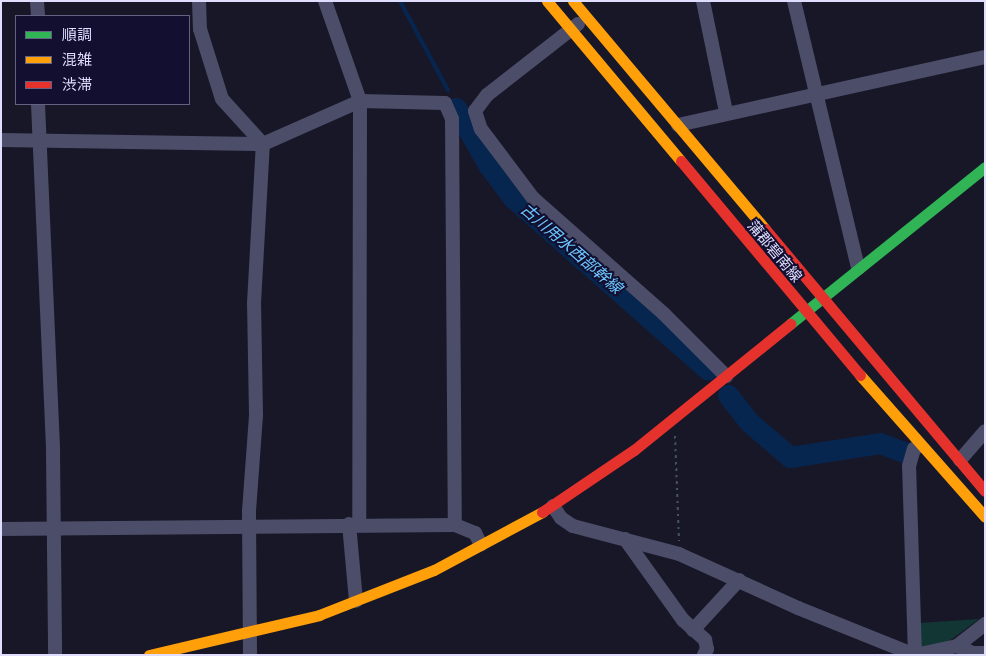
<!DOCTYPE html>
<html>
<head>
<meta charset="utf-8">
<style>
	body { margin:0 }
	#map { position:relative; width:986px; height:656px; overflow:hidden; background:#181728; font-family:Poppins,"Noto Sans JP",sans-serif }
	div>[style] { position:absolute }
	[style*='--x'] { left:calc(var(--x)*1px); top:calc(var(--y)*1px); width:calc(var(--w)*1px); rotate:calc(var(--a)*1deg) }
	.green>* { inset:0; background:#123634 }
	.stream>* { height:4px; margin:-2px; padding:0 2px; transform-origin:2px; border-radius:2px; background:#07264f }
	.river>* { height:21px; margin:-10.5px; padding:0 10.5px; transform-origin:10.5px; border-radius:10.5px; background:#07264f }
	.path>* { height:2px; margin-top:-1px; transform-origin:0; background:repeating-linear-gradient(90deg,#435564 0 2.5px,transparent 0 6.5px) }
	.street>* { height:14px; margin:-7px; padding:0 7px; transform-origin:7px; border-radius:7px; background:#4c4d69 }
	.fast>* { height:11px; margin:-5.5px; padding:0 5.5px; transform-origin:5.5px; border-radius:5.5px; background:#30b455 }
	.slow>* { height:11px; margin:-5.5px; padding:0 5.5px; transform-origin:5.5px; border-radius:5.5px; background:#ff9f0a }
	.jam>* { height:11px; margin:-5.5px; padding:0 5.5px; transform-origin:5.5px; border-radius:5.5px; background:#e5322d }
	span { translate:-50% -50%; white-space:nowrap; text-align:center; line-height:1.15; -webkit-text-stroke:4px #120f30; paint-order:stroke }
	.street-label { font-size:15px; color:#dfdeff }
	.water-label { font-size:16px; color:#6cc7ff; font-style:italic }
	.frame { position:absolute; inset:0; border:2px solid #dfdeff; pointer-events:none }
	.legend { position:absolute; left:15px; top:15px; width:175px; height:90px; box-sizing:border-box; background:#120f30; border:1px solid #646283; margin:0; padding:6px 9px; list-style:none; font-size:15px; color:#dfdeff }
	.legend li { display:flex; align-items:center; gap:10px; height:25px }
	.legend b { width:25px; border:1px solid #646283 }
</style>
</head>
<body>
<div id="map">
	<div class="green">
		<div style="clip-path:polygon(979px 619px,941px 647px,919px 649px,919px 623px)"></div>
	</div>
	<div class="stream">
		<div style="--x:400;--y:1;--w:101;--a:61.7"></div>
	</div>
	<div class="river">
		<div style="--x:456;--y:108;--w:67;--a:60.4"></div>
		<div style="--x:489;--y:166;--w:39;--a:53"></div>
		<div style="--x:512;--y:197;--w:261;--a:41.4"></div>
		<div style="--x:728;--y:395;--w:34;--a:52"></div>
		<div style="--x:749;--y:422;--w:54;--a:40.5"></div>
		<div style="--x:790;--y:457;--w:91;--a:-8.8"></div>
		<div style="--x:880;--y:443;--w:28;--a:21"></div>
	</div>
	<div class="path">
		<div style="--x:675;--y:436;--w:105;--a:87.8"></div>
	</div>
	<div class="street">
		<div style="--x:37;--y:1;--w:15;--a:86"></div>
		<div style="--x:199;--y:1;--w:28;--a:88"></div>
		<div style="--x:200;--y:29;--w:73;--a:72.6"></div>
		<div style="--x:222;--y:99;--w:61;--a:47.7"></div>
		<div style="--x:325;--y:1;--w:106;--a:70.7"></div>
		<div style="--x:360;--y:101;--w:423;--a:90.1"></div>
		<div style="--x:703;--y:1;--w:113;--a:78.3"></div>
		<div style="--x:794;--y:1;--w:275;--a:76.5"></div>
		<div style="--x:578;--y:24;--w:115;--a:142"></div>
		<div style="--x:487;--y:95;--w:20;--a:127"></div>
		<div style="--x:475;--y:111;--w:19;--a:72"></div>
		<div style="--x:481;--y:129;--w:86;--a:53"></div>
		<div style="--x:533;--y:198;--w:175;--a:41.5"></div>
		<div style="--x:664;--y:314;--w:88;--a:45"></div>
		<div style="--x:38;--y:104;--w:348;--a:87.5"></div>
		<div style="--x:53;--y:452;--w:203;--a:89.4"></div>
		<div style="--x:678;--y:125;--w:314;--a:-12.5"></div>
		<div style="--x:1;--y:140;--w:262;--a:0.9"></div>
		<div style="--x:263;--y:144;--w:106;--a:-23.9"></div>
		<div style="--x:360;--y:101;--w:85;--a:1.3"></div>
		<div style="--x:445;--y:103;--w:17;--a:66"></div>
		<div style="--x:452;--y:119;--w:406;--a:89.6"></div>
		<div style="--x:960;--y:460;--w:38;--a:-49"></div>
		<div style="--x:553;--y:506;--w:14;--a:56"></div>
		<div style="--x:561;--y:518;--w:14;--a:34"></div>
		<div style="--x:573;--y:526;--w:110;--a:14.8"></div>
		<div style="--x:679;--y:554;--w:131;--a:24.4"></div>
		<div style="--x:798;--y:608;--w:126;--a:21.9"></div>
		<div style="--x:915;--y:655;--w:43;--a:-12.1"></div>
		<div style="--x:957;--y:646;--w:17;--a:24"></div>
		<div style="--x:973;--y:653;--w:12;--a:0"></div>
		<div style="--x:349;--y:524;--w:77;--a:84.8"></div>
		<div style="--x:1;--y:529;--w:454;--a:-0.5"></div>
		<div style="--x:455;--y:525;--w:22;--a:22"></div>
		<div style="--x:475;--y:533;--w:13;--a:63"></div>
		<div style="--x:625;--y:539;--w:100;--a:54.4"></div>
		<div style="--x:683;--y:620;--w:30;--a:42"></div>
		<div style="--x:705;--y:640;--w:9;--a:77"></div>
		<div style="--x:707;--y:649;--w:7;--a:117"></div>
		<div style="--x:693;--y:630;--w:68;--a:-47.4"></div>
		<div style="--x:957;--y:646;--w:36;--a:-38"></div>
		<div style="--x:250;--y:655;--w:144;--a:-90.4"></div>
		<div style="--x:249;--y:511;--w:96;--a:-85.8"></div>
		<div style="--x:256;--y:415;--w:112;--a:-91"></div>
		<div style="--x:254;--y:303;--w:159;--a:-86.8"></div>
		<div style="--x:915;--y:655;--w:189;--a:-91.8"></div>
		<div style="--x:909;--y:466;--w:18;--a:-74"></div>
		<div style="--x:914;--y:449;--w:6;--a:-31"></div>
	</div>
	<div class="fast">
		<div style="--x:790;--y:324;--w:250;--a:-38.8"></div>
	</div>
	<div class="slow">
		<div style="--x:547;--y:1;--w:209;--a:50.1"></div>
		<div style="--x:573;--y:1;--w:298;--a:49.9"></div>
		<div style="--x:860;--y:375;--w:189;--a:48.6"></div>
		<div style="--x:149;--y:655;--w:175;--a:-13.2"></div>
		<div style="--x:319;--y:615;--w:123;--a:-21.4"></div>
		<div style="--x:434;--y:570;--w:123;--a:-28.2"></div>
	</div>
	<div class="jam">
		<div style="--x:681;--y:161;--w:279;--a:50.1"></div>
		<div style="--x:765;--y:229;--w:342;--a:50"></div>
		<div style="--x:542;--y:512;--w:111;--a:-34"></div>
		<div style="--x:634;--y:450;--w:201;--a:-38.9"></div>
	</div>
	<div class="street-label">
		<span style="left:775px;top:251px;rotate:50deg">蒲郡碧南線</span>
	</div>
	<div class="water-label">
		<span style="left:571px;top:249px;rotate:41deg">古川用水西部幹線</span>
	</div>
	<div class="frame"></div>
	<ul class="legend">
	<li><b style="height:6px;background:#30b455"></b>順調</li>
	<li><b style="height:6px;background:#ff9f0a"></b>混雑</li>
	<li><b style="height:6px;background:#e5322d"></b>渋滞</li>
	</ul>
</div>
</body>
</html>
